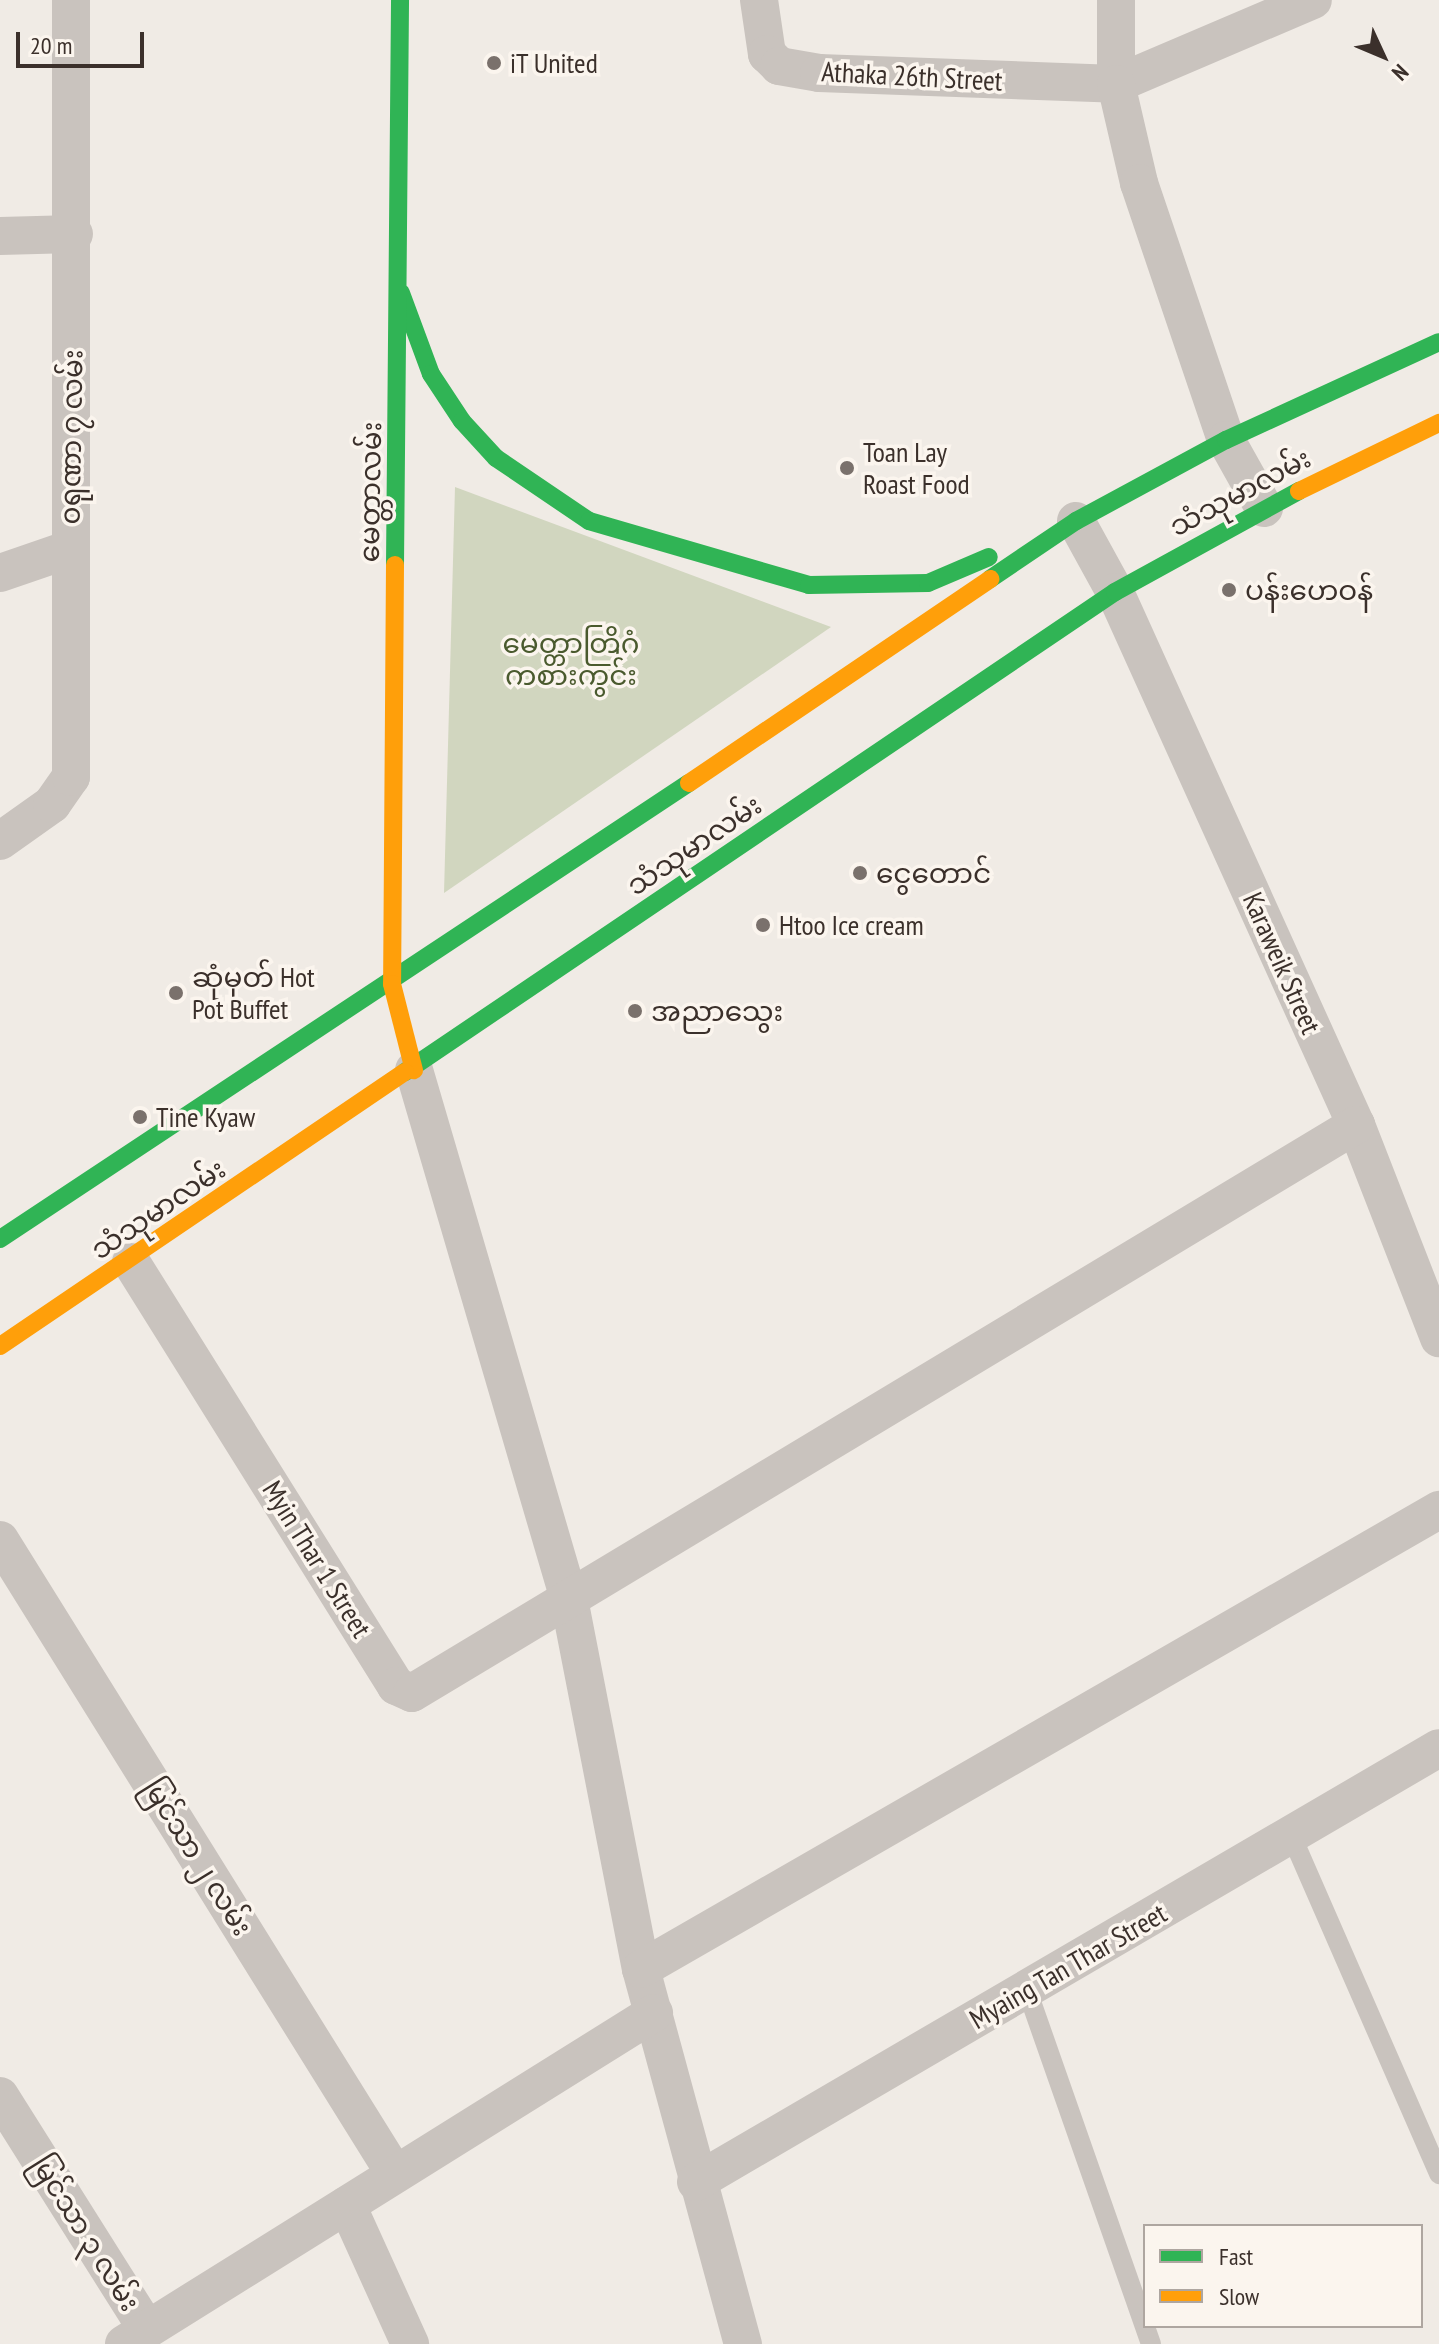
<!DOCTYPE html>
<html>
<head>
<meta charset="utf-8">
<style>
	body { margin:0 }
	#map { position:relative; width:1439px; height:2344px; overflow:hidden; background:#f0ebe5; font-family:"PT Sans Narrow","Noto Sans Myanmar",sans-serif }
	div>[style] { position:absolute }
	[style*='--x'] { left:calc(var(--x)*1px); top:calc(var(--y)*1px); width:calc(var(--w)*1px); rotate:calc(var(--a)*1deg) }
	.green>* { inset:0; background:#d1d6bf }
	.lane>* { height:20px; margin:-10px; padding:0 10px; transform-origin:10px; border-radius:10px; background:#c9c3be }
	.street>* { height:38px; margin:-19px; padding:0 19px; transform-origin:19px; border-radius:19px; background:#c9c3be }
	.fast>* { height:18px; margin:-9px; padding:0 9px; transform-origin:9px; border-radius:9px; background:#30b455 }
	.slow>* { height:18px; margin:-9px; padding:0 9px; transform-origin:9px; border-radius:9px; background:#ff9f0a }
	.dots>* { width:22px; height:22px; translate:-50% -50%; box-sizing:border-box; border:4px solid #fbf5ee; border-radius:50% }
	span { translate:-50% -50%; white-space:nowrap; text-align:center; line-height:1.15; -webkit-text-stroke:7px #fbf5ee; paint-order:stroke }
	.poi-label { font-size:28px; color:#3b302b }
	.left { translate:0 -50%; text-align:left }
	.street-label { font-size:28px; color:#3b302b }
	.park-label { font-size:28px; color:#4a5a2e }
	.legend { position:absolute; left:1143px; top:2224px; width:280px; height:104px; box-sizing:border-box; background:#fbf5ee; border:2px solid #aea6a0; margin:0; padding:10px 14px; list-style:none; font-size:24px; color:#3b302b }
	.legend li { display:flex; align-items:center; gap:16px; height:40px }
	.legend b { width:40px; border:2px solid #aea6a0 }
	.north { position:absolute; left:1343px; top:16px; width:80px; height:80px; -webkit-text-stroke:6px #fbf5ee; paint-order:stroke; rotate:134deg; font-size:22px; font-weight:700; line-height:32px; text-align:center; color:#3b302b }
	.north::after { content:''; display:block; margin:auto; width:28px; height:36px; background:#3b302b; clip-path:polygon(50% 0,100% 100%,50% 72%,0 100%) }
	.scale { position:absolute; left:16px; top:32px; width:128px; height:36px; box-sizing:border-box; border:4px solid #3b302b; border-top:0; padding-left:10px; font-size:24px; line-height:28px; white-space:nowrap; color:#3b302b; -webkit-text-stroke:6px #fbf5ee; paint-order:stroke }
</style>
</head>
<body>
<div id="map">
	<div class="green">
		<div style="clip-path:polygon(455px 487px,831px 627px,444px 893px)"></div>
	</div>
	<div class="lane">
		<div style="--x:1292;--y:1837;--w:368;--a:66.4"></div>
		<div style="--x:1027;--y:1990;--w:375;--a:70.7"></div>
	</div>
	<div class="street">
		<div style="--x:759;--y:0;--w:55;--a:81.6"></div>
		<div style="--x:767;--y:54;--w:17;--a:45"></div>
		<div style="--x:779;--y:66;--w:41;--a:9.9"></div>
		<div style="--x:819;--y:73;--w:297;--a:2.1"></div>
		<div style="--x:1116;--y:84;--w:214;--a:-23.1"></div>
		<div style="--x:1116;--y:0;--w:84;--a:90"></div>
		<div style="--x:1116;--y:84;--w:102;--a:76.9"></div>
		<div style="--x:1139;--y:183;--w:271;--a:71.3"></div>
		<div style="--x:1226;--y:440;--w:78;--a:60.8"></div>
		<div style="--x:0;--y:236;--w:74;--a:-1.5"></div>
		<div style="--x:1076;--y:521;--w:81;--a:61.2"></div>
		<div style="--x:1115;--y:592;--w:585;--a:65.67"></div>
		<div style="--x:1356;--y:1125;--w:229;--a:68.7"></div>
		<div style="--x:0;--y:573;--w:74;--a:-18.9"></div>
		<div style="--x:0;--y:841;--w:64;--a:-35.4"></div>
		<div style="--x:52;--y:804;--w:33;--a:-55"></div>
		<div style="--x:71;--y:777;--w:777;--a:-90"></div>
		<div style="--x:414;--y:1070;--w:551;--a:73.67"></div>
		<div style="--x:569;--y:1599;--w:377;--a:79"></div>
		<div style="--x:641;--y:1969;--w:389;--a:74.8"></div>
		<div style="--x:131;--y:1262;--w:500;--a:57.99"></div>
		<div style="--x:396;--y:1686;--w:17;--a:24"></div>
		<div style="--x:412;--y:1693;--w:1102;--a:-31.04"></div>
		<div style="--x:0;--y:1540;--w:747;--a:58.08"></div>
		<div style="--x:641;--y:1969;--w:921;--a:-29.91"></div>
		<div style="--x:0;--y:2096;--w:275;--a:57.8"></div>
		<div style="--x:696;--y:2182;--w:860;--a:-30.29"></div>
		<div style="--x:347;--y:2205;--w:153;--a:65.6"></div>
		<div style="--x:124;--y:2344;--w:625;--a:-31.99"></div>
	</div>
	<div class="fast">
		<div style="--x:401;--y:293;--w:86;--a:69.7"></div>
		<div style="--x:431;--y:374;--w:56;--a:56.6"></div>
		<div style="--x:462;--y:421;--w:50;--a:47.4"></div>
		<div style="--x:496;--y:458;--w:112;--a:34.1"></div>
		<div style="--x:589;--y:521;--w:229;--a:16.2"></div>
		<div style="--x:809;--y:585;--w:119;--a:-1"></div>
		<div style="--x:928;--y:583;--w:66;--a:-23.1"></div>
		<div style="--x:395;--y:565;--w:565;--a:-89.49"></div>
		<div style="--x:990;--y:579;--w:104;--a:-34"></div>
		<div style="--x:1076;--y:521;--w:170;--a:-28.4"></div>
		<div style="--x:1226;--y:440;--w:234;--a:-24.7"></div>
		<div style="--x:405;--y:1072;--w:857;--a:-34.06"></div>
		<div style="--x:1115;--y:592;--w:210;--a:-28.8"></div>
		<div style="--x:0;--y:1239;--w:826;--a:-33.5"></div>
	</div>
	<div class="slow">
		<div style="--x:1299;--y:491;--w:156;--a:-25.9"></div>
		<div style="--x:395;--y:565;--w:419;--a:90.4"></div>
		<div style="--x:392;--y:984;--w:89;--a:75.7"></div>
		<div style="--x:689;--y:783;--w:364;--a:-34.1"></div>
		<div style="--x:0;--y:1346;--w:489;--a:-34.1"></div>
	</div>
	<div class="dots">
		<div style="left:494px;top:63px;background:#7a716c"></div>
		<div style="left:847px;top:468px;background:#7a716c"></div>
		<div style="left:1229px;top:590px;background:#7a716c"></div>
		<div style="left:860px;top:873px;background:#7a716c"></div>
		<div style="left:763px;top:925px;background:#7a716c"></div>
		<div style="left:176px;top:993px;background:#7a716c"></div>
		<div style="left:635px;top:1011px;background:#7a716c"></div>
		<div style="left:140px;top:1117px;background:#7a716c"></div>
	</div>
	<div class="poi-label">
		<span class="left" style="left:510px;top:63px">iT United</span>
		<span class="left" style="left:863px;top:468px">Toan Lay<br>Roast Food</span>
		<span class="left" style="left:1245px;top:590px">ပန်းဟေဝန်</span>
		<span class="left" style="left:876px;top:873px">ငွေတောင်</span>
		<span class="left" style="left:779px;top:925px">Htoo Ice cream</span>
		<span class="left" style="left:192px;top:993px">ဆုံမှတ် Hot<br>Pot Buffet</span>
		<span class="left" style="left:651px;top:1011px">အညာသွေး</span>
		<span class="left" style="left:156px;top:1117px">Tine Kyaw</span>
	</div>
	<div class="street-label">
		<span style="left:912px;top:76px;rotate:3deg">Athaka 26th Street</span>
		<span style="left:71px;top:437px;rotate:-89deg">၀ရုဏာ ၇ လမ်း</span>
		<span style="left:370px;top:492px;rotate:-89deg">မေတ္တာလမ်း</span>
		<span style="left:1240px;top:492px;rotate:-28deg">သံသုမာလမ်း</span>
		<span style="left:694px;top:845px;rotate:-34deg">သံသုမာလမ်း</span>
		<span style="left:1282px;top:963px;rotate:66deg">Karaweik Street</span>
		<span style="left:158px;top:1209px;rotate:-34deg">သံသုမာလမ်း</span>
		<span style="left:317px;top:1559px;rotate:58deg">Myin Thar 1 Street</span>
		<span style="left:198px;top:1857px;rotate:58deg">မြင်သာ ၂ လမ်း</span>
		<span style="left:1068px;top:1966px;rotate:-30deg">Myaing Tan Thar Street</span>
		<span style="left:86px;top:2233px;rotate:58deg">မြင်သာ ၃ လမ်း</span>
	</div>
	<div class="park-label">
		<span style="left:571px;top:659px">မေတ္တာတြိဂံ<br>ကစားကွင်း</span>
	</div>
	<ul class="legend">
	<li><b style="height:10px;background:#30b455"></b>Fast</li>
	<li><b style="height:10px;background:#ff9f0a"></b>Slow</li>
	</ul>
	<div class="north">N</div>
	<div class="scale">20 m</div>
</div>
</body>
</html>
